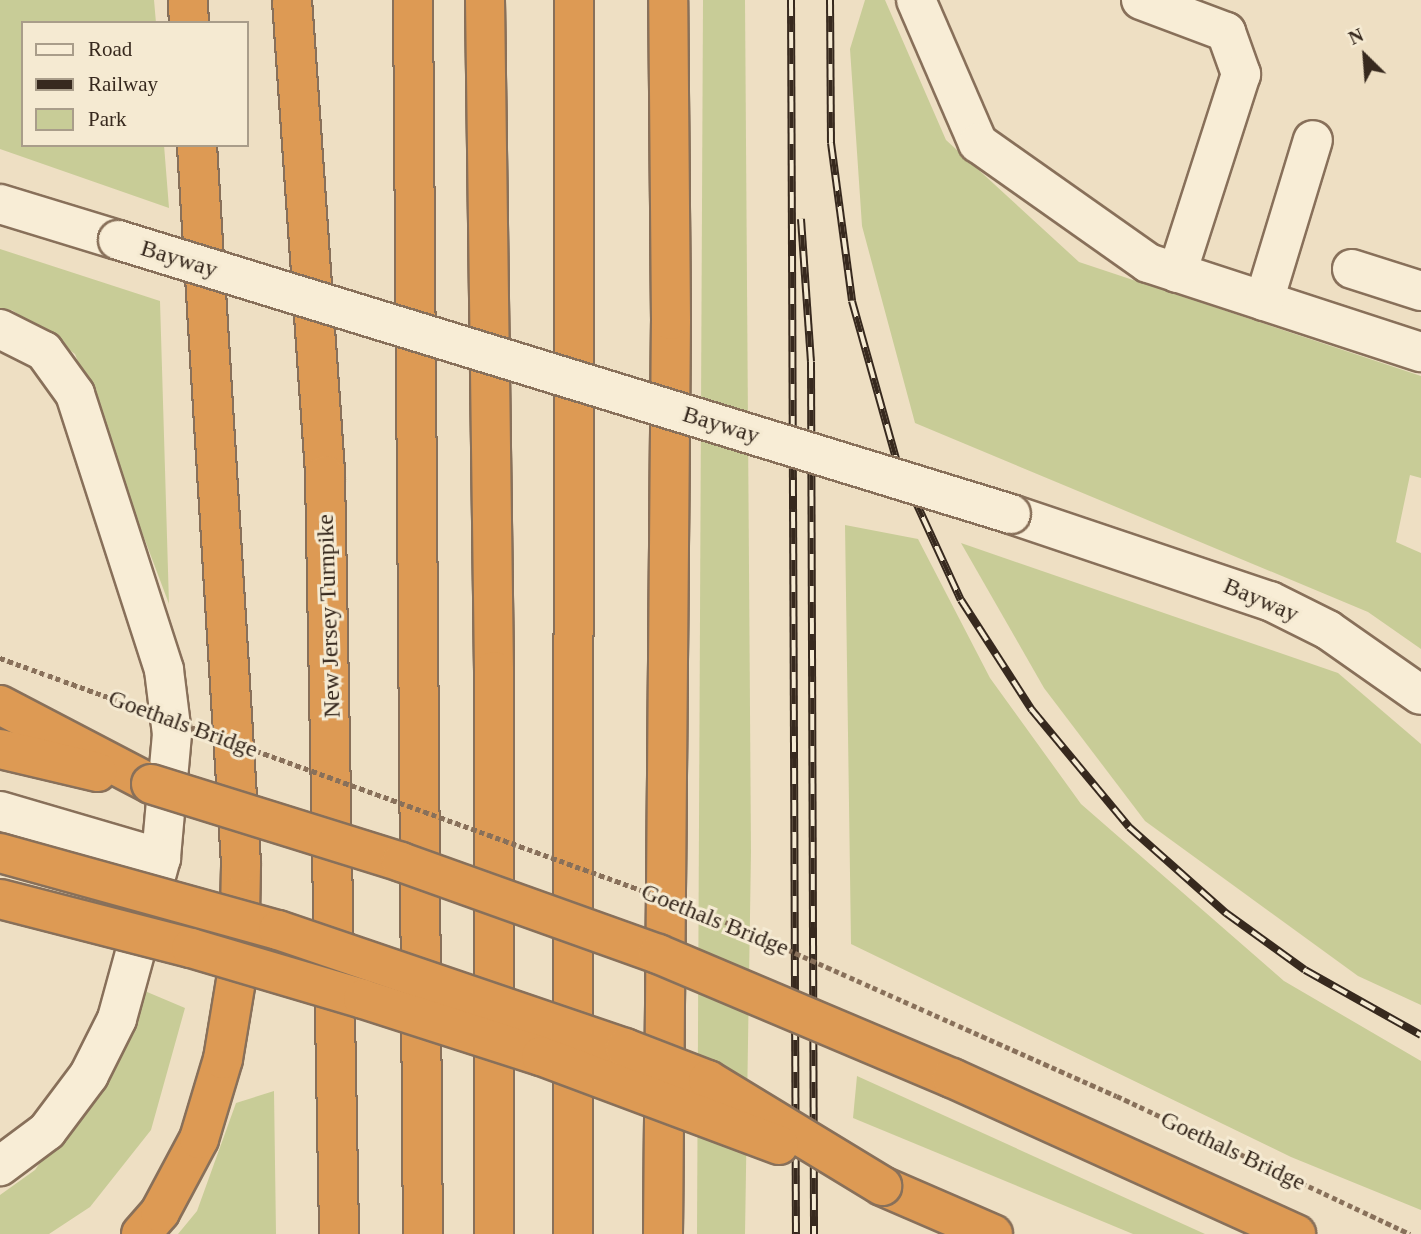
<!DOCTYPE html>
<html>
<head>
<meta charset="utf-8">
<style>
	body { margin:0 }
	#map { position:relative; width:1421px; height:1234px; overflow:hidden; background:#eedfc3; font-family:Georgia,serif }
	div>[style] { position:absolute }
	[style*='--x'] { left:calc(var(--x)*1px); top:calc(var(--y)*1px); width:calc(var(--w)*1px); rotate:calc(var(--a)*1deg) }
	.green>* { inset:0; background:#c8cc97 }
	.roads { filter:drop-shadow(2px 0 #88705a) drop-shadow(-2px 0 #88705a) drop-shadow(0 2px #88705a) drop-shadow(0 -2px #88705a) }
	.minor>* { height:38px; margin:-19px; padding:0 19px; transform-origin:19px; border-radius:19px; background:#f8edd6 }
	.highway>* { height:38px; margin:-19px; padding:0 19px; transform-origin:19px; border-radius:19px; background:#dd9a54 }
	.rail>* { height:8px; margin-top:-4px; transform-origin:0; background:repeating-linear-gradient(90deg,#f5ead2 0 16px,#37291e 0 32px); box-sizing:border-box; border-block:2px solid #37291e }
	.path-bridge>* { height:4.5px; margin-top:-2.25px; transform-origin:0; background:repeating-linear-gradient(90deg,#88705a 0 5px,transparent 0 8.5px) }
	.bridges { filter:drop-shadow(2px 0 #88705a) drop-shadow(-2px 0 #88705a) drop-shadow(0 2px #88705a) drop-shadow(0 -2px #88705a) }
	.minor-bridge>* { height:38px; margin:-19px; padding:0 19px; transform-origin:19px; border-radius:19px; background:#f8edd6 }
	.highway-bridge>* { height:38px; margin:-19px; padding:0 19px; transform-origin:19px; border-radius:19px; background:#dd9a54 }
	span { translate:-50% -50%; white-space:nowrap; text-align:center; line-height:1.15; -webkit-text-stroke:6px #f5ead2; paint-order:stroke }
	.street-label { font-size:24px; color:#37291e }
	.legend { position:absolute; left:21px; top:21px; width:228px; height:126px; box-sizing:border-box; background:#f5ead2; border:2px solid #a99d8a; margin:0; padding:9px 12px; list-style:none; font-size:21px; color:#37291e }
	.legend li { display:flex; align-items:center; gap:14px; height:35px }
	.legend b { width:35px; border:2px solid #a99d8a }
	.north { position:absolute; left:1330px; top:21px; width:70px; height:70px; -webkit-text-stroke:5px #f5ead2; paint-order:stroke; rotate:335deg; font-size:19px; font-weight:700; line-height:28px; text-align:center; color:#37291e }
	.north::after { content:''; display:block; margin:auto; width:24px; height:32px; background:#37291e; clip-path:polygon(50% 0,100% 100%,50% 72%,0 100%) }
</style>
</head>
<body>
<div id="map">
	<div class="green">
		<div style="clip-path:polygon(0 0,154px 0,156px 23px,23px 23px,23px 145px,164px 145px,169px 208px,0 149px)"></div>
		<div style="clip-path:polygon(703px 0,745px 0,751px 852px,745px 1234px,697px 1234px)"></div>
		<div style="clip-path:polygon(865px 0,885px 0,946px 140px,1079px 262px,1421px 376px,1421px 478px,1410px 475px,1396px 542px,1421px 553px,1421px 649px,1368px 612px,915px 423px,862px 226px,850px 49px)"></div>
		<div style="clip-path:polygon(0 249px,160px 301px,169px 604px,75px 354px,12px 310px,0 309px)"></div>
		<div style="clip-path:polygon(845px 525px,918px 539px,990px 678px,1081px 804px,1284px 981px,1421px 1061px,1421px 1210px,1291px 1157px,851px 944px)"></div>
		<div style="clip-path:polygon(961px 543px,1338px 673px,1421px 744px,1421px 1005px,1358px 976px,1145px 821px,1044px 688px)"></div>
		<div style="clip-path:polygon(140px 989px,185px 1008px,151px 1130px,90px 1207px,49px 1234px,0 1234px,0 1195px,35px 1170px,101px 1074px)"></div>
		<div style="clip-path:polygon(857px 1076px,1205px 1234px,1133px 1234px,853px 1118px)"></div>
		<div style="clip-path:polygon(274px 1091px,276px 1234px,178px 1234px,197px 1211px,236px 1103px)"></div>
	</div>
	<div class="roads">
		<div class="minor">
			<div style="--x:916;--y:0;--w:156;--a:66.6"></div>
			<div style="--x:978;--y:143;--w:208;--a:35.2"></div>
			<div style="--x:1148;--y:263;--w:287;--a:18.1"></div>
			<div style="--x:1141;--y:0;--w:91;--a:20.6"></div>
			<div style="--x:1226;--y:32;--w:45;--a:70.3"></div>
			<div style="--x:1241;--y:74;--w:209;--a:107.8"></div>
			<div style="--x:0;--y:204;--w:123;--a:17"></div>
			<div style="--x:1352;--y:269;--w:72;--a:17.7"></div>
			<div style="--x:1264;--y:301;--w:168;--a:-73.1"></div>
			<div style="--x:0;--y:329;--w:49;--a:26.6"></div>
			<div style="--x:44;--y:351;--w:53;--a:54.2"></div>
			<div style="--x:75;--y:394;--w:290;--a:72.1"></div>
			<div style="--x:164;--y:670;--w:64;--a:82.9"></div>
			<div style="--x:172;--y:734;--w:124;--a:95.1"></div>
			<div style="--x:161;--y:858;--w:167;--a:105.3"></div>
			<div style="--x:117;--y:1019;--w:63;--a:116.6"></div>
			<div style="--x:89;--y:1075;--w:70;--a:126.9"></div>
			<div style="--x:47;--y:1131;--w:59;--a:143.3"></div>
			<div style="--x:1011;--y:514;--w:273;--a:18.6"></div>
			<div style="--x:1270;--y:601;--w:65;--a:26.6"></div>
			<div style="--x:1328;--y:630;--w:113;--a:35"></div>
			<div style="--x:0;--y:811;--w:168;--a:16.3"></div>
		</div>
		<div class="highway">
			<div style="--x:188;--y:0;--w:23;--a:88"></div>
			<div style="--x:292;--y:0;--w:476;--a:86"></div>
			<div style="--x:325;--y:475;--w:759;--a:88.94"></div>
			<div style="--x:413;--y:0;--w:1234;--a:89.54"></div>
			<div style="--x:485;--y:0;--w:671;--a:89.23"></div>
			<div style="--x:494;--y:671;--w:563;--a:90"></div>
			<div style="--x:0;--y:705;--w:170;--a:27.6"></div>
			<div style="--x:0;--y:749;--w:100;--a:13.3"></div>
			<div style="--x:882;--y:1186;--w:121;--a:23.4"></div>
			<div style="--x:141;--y:1234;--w:29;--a:-49"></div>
			<div style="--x:160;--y:1212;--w:83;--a:-61.9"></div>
			<div style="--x:199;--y:1139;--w:84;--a:-73.3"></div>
			<div style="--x:223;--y:1059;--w:98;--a:-80.6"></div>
			<div style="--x:239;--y:962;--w:99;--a:-88.8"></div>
			<div style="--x:241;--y:863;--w:719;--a:-93.51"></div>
			<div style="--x:573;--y:1234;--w:1234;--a:-89.95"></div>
			<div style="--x:663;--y:1234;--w:914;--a:-89.5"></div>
			<div style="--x:671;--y:320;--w:320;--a:-90.5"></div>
		</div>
	</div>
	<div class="rail">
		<div style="--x:791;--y:0;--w:1234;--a:89.77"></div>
		<div style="--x:830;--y:0;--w:143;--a:89.6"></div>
		<div style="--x:831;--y:143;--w:159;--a:82.4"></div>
		<div style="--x:852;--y:301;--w:164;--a:74.4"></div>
		<div style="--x:896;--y:459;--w:155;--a:65.3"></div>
		<div style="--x:961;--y:600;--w:131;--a:57.2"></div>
		<div style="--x:1032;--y:710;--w:152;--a:50.3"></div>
		<div style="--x:1129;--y:827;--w:130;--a:41.6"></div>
		<div style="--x:1226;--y:913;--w:97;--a:35.8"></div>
		<div style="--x:1305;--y:970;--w:133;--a:29.3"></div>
		<div style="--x:801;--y:219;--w:143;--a:86"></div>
		<div style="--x:811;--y:362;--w:872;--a:89.8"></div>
	</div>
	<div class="path-bridge">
		<div style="--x:0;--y:658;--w:755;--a:19.9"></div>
		<div style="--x:710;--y:915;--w:445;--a:24"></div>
		<div style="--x:1117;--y:1096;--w:324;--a:25.2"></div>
	</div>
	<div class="bridges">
		<div class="minor-bridge">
			<div style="--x:118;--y:240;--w:934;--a:17.06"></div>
		</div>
		<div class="highway-bridge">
			<div style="--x:151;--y:784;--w:262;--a:17.3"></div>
			<div style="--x:401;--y:862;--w:273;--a:19.7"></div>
			<div style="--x:658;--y:954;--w:319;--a:22.9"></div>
			<div style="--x:952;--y:1078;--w:378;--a:24.4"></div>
			<div style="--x:0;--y:853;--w:288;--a:15.5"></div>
			<div style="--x:278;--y:930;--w:367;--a:18.8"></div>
			<div style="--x:625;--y:1048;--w:89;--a:21.1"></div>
			<div style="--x:708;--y:1080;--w:204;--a:31.3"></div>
			<div style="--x:0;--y:899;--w:197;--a:14.4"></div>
			<div style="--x:191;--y:948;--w:179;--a:16.5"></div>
			<div style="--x:363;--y:999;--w:187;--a:17.8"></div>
			<div style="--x:541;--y:1056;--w:254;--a:20.5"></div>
		</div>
	</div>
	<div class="street-label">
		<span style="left:179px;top:259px;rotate:17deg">Bayway</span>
		<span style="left:721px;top:425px;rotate:17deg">Bayway</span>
		<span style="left:1261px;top:600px;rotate:23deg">Bayway</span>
		<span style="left:329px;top:616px;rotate:-92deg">New Jersey Turnpike</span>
		<span style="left:183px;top:724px;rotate:20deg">Goethals Bridge</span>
		<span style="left:715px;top:920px;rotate:22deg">Goethals Bridge</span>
		<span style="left:1233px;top:1151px;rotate:25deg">Goethals Bridge</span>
	</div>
	<ul class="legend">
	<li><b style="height:9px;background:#f8edd6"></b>Road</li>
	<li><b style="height:9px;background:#37291e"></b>Railway</li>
	<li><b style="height:19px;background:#c8cc97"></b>Park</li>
	</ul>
	<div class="north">N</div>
</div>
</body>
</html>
